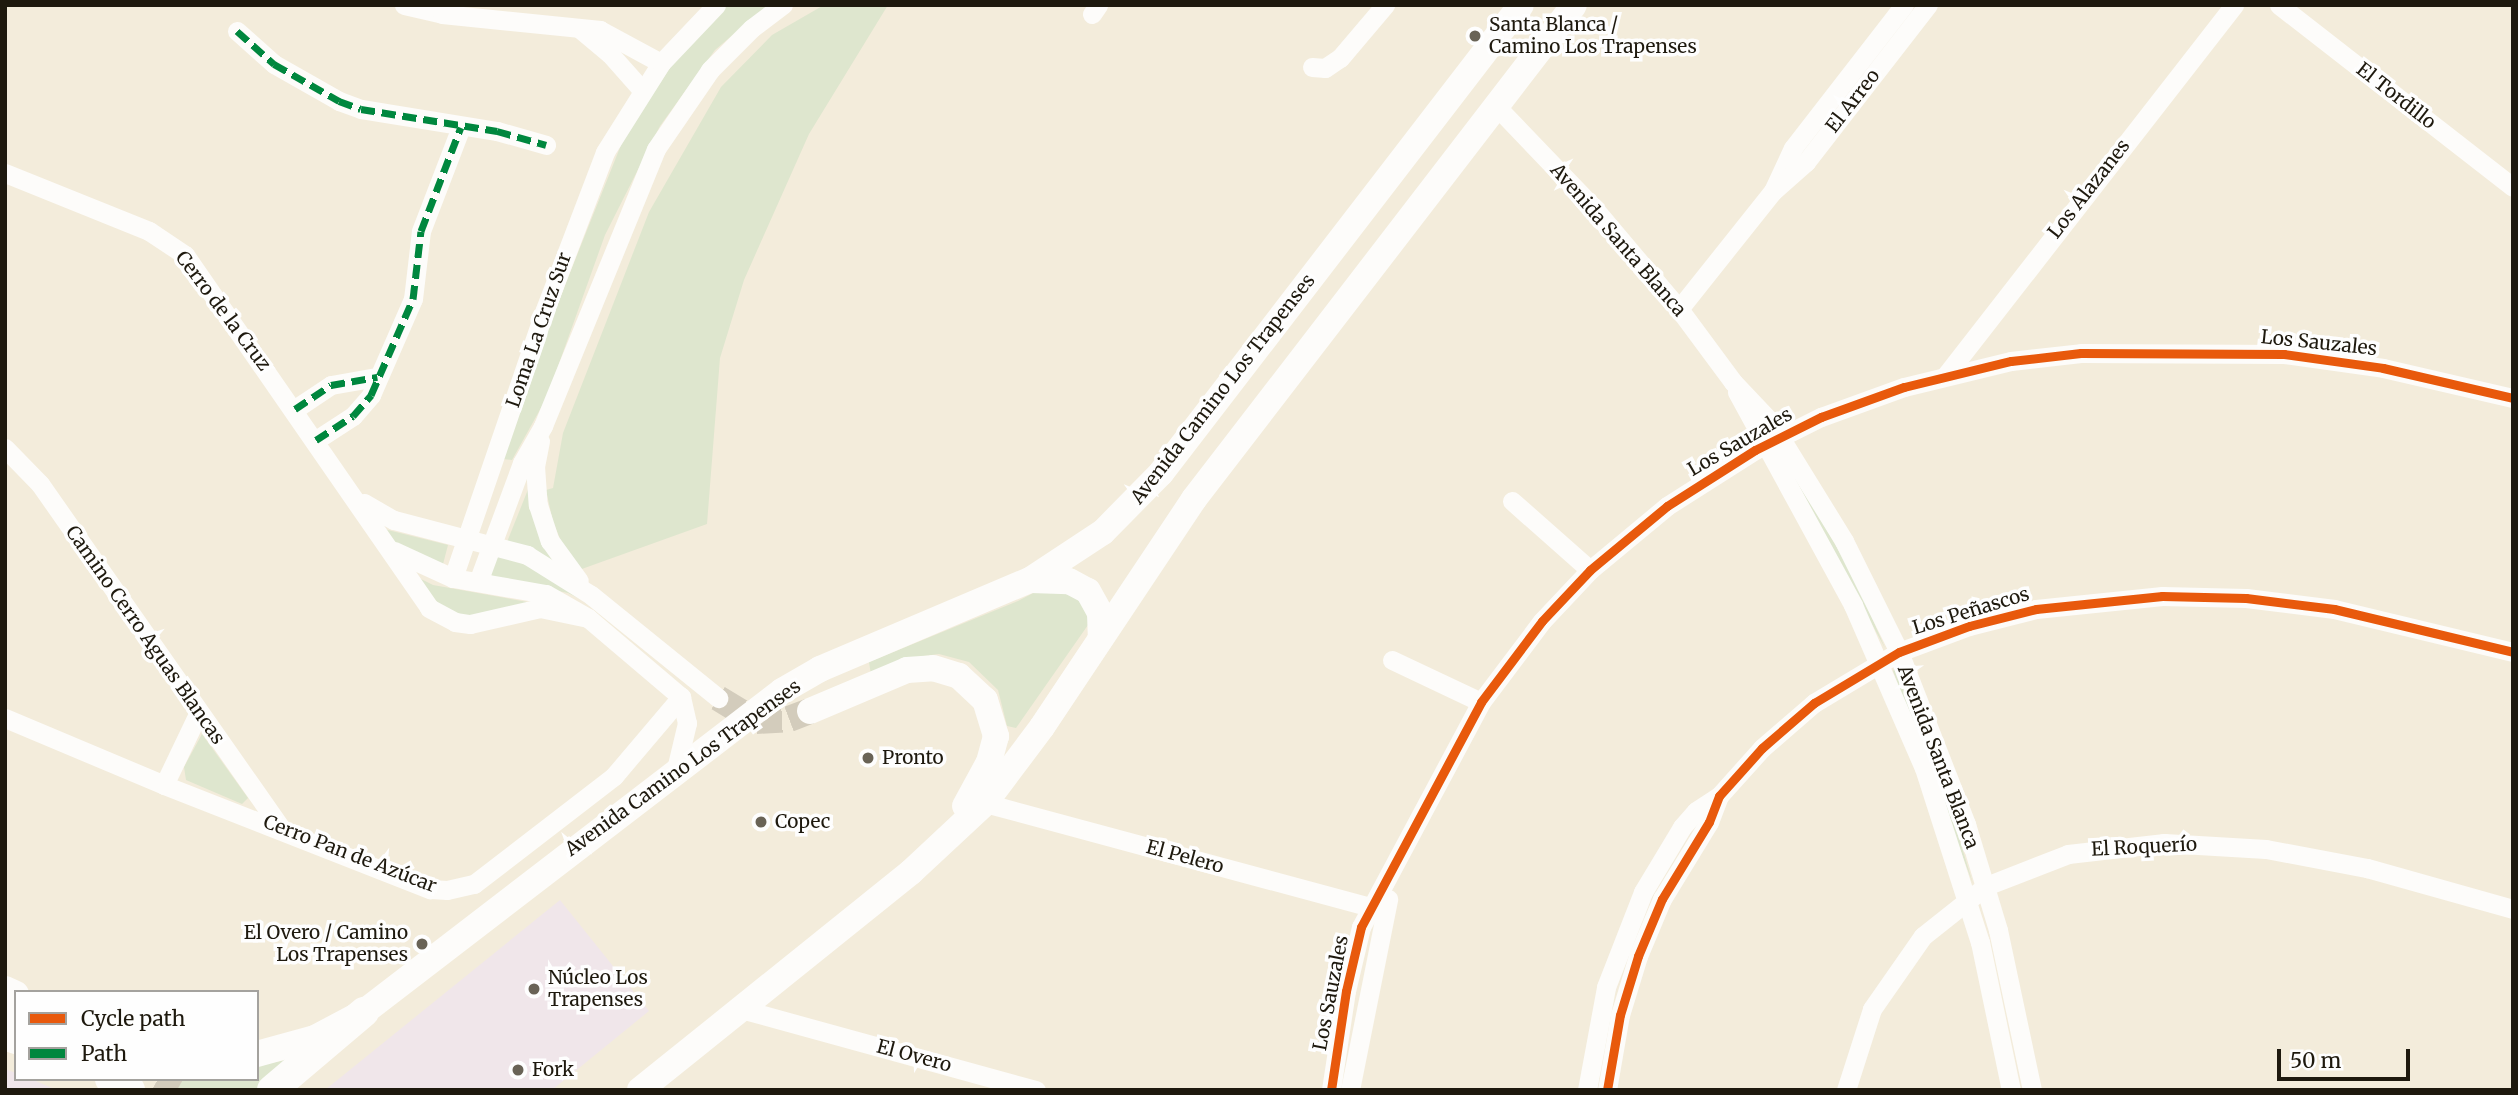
<!DOCTYPE html>
<html>
<head>
<meta charset="utf-8">
<style>
	body { margin:0 }
	#map { position:relative; width:2518px; height:1095px; overflow:hidden; background:#f3ecdb; font-family:Merriweather,serif }
	div>[style] { position:absolute }
	[style*='--x'] { left:calc(var(--x)*1px); top:calc(var(--y)*1px); width:calc(var(--w)*1px); rotate:calc(var(--a)*1deg) }
	.commercial>* { inset:0; background:#f0e6ea }
	.green>* { inset:0; background:#dee6ce }
	.secondary-tunnel>* { height:26px; margin-top:-13px; transform-origin:0; background:repeating-linear-gradient(90deg,#d3ccbc 0 26px,transparent 0 39px) }
	.primary-tunnel>* { height:30px; margin-top:-15px; transform-origin:0; background:repeating-linear-gradient(90deg,#d3ccbc 0 30px,transparent 0 45px) }
	.minor>* { height:19px; margin:-9.5px; padding:0 9.5px; transform-origin:9.5px; border-radius:9.5px; background:#fdfcfa }
	.secondary>* { height:26px; margin:-13px; padding:0 13px; transform-origin:13px; border-radius:13px; background:#fdfcfa }
	.primary>* { height:30px; margin:-15px; padding:0 15px; transform-origin:15px; border-radius:15px; background:#fdfcfa }
	.quiet>* { height:7px; margin-top:-3.5px; transform-origin:0; background:repeating-linear-gradient(90deg,#00873e 0 14px,transparent 0 21px) }
	.cycleway>* { height:9px; margin:-4.5px; padding:0 4.5px; transform-origin:4.5px; border-radius:4.5px; background:#e8590c }
	.dots>* { width:19px; height:19px; translate:-50% -50%; box-sizing:border-box; border:4px solid #fefefe; border-radius:50% }
	span { translate:-50% -50%; white-space:nowrap; text-align:center; line-height:1.15; -webkit-text-stroke:7px #fefefe; paint-order:stroke }
	.poi-label { font-size:19px; color:#1e190e }
	.left { translate:0 -50%; text-align:left }
	.right { translate:-100% -50%; text-align:right }
	.street-label { font-size:19px; color:#1e190e }
	.frame { position:absolute; inset:0; border:7px solid #1e190e; pointer-events:none }
	.legend { position:absolute; left:14px; top:990px; width:245px; height:91px; box-sizing:border-box; background:#fefefe; border:2px solid #a4a29e; margin:0; padding:9px 12px; list-style:none; font-size:21px; color:#1e190e }
	.legend li { display:flex; align-items:center; gap:14px; height:35px }
	.legend b { width:35px; border:2px solid #a4a29e }
	.scale { position:absolute; left:2277px; top:1049px; width:133px; height:32px; box-sizing:border-box; border:4px solid #1e190e; border-top:0; padding-left:9px; font-size:21px; line-height:24px; white-space:nowrap; color:#1e190e; -webkit-text-stroke:5px #fefefe; paint-order:stroke }
</style>
</head>
<body>
<div id="map">
	<div class="commercial">
		<div style="clip-path:polygon(560px 900px,649px 1011px,552px 1090px,325px 1090px)"></div>
		<div style="clip-path:polygon(5px 1069px,16px 1073px,16px 1079px,31px 1079px,57px 1090px,5px 1090px)"></div>
	</div>
	<div class="green">
		<div style="clip-path:polygon(727px 5px,768px 5px,715px 50px,660px 126px,605px 235px,547px 397px,512px 460px,502px 459px,516px 408px,623px 140px,675px 60px)"></div>
		<div style="clip-path:polygon(824px 5px,888px 5px,809px 134px,744px 280px,720px 358px,707px 524px,579px 570px,569px 560px,553px 522px,546px 490px,553px 488px,563px 433px,649px 212px,721px 87px,772px 35px)"></div>
		<div style="clip-path:polygon(1777px 451px,1800px 483px,1856px 581px,1885px 648px)"></div>
		<div style="clip-path:polygon(529px 487px,556px 567px,507px 542px)"></div>
		<div style="clip-path:polygon(380px 528px,448px 545px,442px 568px,415px 560px)"></div>
		<div style="clip-path:polygon(498px 554px,537px 569px,586px 602px,568px 593px,493px 577px,490px 573px)"></div>
		<div style="clip-path:polygon(409px 573px,433px 585px,533px 603px,476px 621px,426px 600px)"></div>
		<div style="clip-path:polygon(1060px 579px,1095px 615px,1016px 728px,1007px 726px,998px 690px,969px 662px,939px 654px,909px 658px,871px 675px,869px 662px,1018px 601px)"></div>
		<div style="clip-path:polygon(1896px 667px,1941px 778px,1973px 884px,1893px 671px)"></div>
		<div style="clip-path:polygon(202px 734px,248px 798px,242px 804px,186px 780px,184px 767px)"></div>
		<div style="clip-path:polygon(285px 1060px,259px 1090px,158px 1090px,165px 1079px,257px 1079px,257px 1066px)"></div>
	</div>
	<div class="secondary-tunnel">
		<div style="--x:718;--y:698;--w:44;--a:31.2"></div>
		<div style="--x:756;--y:721;--w:33;--a:-3"></div>
		<div style="--x:789;--y:719;--w:22;--a:-21"></div>
	</div>
	<div class="primary-tunnel">
		<div style="--x:158;--y:1079;--w:22;--a:30"></div>
	</div>
	<div class="minor">
		<div style="--x:404;--y:5;--w:39;--a:13"></div>
		<div style="--x:442;--y:14;--w:159;--a:5.8"></div>
		<div style="--x:600;--y:30;--w:69;--a:28.4"></div>
		<div style="--x:2279;--y:5;--w:296;--a:37.9"></div>
		<div style="--x:1092;--y:14;--w:11;--a:-56"></div>
		<div style="--x:580;--y:29;--w:39;--a:40"></div>
		<div style="--x:610;--y:54;--w:48;--a:48.4"></div>
		<div style="--x:237;--y:31;--w:50;--a:41.7"></div>
		<div style="--x:274;--y:64;--w:75;--a:29.6"></div>
		<div style="--x:339;--y:101;--w:23;--a:20"></div>
		<div style="--x:361;--y:109;--w:138;--a:9.2"></div>
		<div style="--x:497;--y:131;--w:51;--a:15.9"></div>
		<div style="--x:1312;--y:67;--w:13;--a:4"></div>
		<div style="--x:1325;--y:68;--w:18;--a:-34"></div>
		<div style="--x:1340;--y:58;--w:70;--a:-49.7"></div>
		<div style="--x:1496;--y:106;--w:139;--a:46.2"></div>
		<div style="--x:1592;--y:206;--w:135;--a:49.8"></div>
		<div style="--x:1679;--y:309;--w:91;--a:53.5"></div>
		<div style="--x:1733;--y:382;--w:54;--a:46.5"></div>
		<div style="--x:1770;--y:421;--w:141;--a:58.3"></div>
		<div style="--x:1844;--y:541;--w:124;--a:63.6"></div>
		<div style="--x:1899;--y:652;--w:185;--a:68.7"></div>
		<div style="--x:1966;--y:824;--w:111;--a:73.2"></div>
		<div style="--x:1998;--y:930;--w:164;--a:78"></div>
		<div style="--x:5;--y:173;--w:155;--a:21.9"></div>
		<div style="--x:149;--y:231;--w:43;--a:33.7"></div>
		<div style="--x:185;--y:255;--w:429;--a:55.3"></div>
		<div style="--x:429;--y:608;--w:30;--a:28"></div>
		<div style="--x:455;--y:622;--w:15;--a:8"></div>
		<div style="--x:470;--y:624;--w:72;--a:-12.9"></div>
		<div style="--x:540;--y:608;--w:49;--a:11.8"></div>
		<div style="--x:1773;--y:191;--w:47;--a:-65.1"></div>
		<div style="--x:1793;--y:148;--w:181;--a:-52.2"></div>
		<div style="--x:1679;--y:309;--w:151;--a:-51.5"></div>
		<div style="--x:1773;--y:191;--w:44;--a:-41.3"></div>
		<div style="--x:1806;--y:162;--w:199;--a:-52.2"></div>
		<div style="--x:1946;--y:375;--w:469;--a:-52.1"></div>
		<div style="--x:1737;--y:392;--w:243;--a:61.4"></div>
		<div style="--x:1853;--y:605;--w:178;--a:66.5"></div>
		<div style="--x:1924;--y:768;--w:183;--a:72.2"></div>
		<div style="--x:1980;--y:942;--w:151;--a:78.2"></div>
		<div style="--x:295;--y:409;--w:43;--a:-33.7"></div>
		<div style="--x:331;--y:385;--w:47;--a:-9.9"></div>
		<div style="--x:316;--y:440;--w:44;--a:-33"></div>
		<div style="--x:353;--y:416;--w:28;--a:-49"></div>
		<div style="--x:371;--y:395;--w:105;--a:-66.4"></div>
		<div style="--x:413;--y:299;--w:68;--a:-83.3"></div>
		<div style="--x:421;--y:231;--w:111;--a:-69"></div>
		<div style="--x:540;--y:441;--w:25;--a:101"></div>
		<div style="--x:535;--y:466;--w:39;--a:86"></div>
		<div style="--x:538;--y:505;--w:38;--a:72"></div>
		<div style="--x:550;--y:541;--w:49;--a:54.1"></div>
		<div style="--x:5;--y:448;--w:50;--a:45.8"></div>
		<div style="--x:40;--y:484;--w:419;--a:55"></div>
		<div style="--x:1512;--y:501;--w:104;--a:41.5"></div>
		<div style="--x:364;--y:503;--w:34;--a:30"></div>
		<div style="--x:394;--y:520;--w:138;--a:14.7"></div>
		<div style="--x:527;--y:555;--w:75;--a:32"></div>
		<div style="--x:591;--y:595;--w:164;--a:39"></div>
		<div style="--x:394;--y:551;--w:65;--a:24.6"></div>
		<div style="--x:453;--y:578;--w:94;--a:9.8"></div>
		<div style="--x:546;--y:594;--w:48;--a:29.7"></div>
		<div style="--x:588;--y:618;--w:122;--a:40.3"></div>
		<div style="--x:681;--y:697;--w:27;--a:77"></div>
		<div style="--x:687;--y:723;--w:47;--a:103.4"></div>
		<div style="--x:453;--y:578;--w:281;--a:-71.1"></div>
		<div style="--x:544;--y:312;--w:171;--a:-69.1"></div>
		<div style="--x:605;--y:152;--w:105;--a:-57.8"></div>
		<div style="--x:661;--y:63;--w:80;--a:-46.5"></div>
		<div style="--x:478;--y:582;--w:127;--a:-69.7"></div>
		<div style="--x:522;--y:463;--w:43;--a:-60.4"></div>
		<div style="--x:543;--y:426;--w:299;--a:-67.8"></div>
		<div style="--x:656;--y:149;--w:96;--a:-55.6"></div>
		<div style="--x:710;--y:70;--w:59;--a:-45"></div>
		<div style="--x:752;--y:28;--w:39;--a:-37"></div>
		<div style="--x:1392;--y:660;--w:98;--a:25.3"></div>
		<div style="--x:5;--y:718;--w:173;--a:22.8"></div>
		<div style="--x:164;--y:785;--w:286;--a:21.4"></div>
		<div style="--x:430;--y:889;--w:17;--a:3"></div>
		<div style="--x:447;--y:890;--w:28;--a:-13"></div>
		<div style="--x:474;--y:884;--w:177;--a:-37.6"></div>
		<div style="--x:614;--y:776;--w:104;--a:-49.7"></div>
		<div style="--x:164;--y:785;--w:81;--a:-64.4"></div>
		<div style="--x:985;--y:803;--w:414;--a:15.1"></div>
		<div style="--x:741;--y:1009;--w:306;--a:15.4"></div>
		<div style="--x:1331;--y:1090;--w:100;--a:-81.4"></div>
		<div style="--x:1346;--y:991;--w:66;--a:-76.8"></div>
		<div style="--x:1361;--y:927;--w:255;--a:-61.9"></div>
		<div style="--x:1481;--y:702;--w:101;--a:-53"></div>
		<div style="--x:1542;--y:621;--w:70;--a:-46.7"></div>
		<div style="--x:1590;--y:570;--w:100;--a:-39.7"></div>
		<div style="--x:1667;--y:506;--w:104;--a:-32.5"></div>
		<div style="--x:1755;--y:450;--w:74;--a:-26.6"></div>
		<div style="--x:1821;--y:417;--w:88;--a:-19.9"></div>
		<div style="--x:1904;--y:387;--w:110;--a:-13.7"></div>
		<div style="--x:2011;--y:361;--w:70;--a:-6.5"></div>
		<div style="--x:2081;--y:353;--w:203;--a:0.3"></div>
		<div style="--x:2284;--y:354;--w:100;--a:8"></div>
		<div style="--x:2383;--y:368;--w:133;--a:13"></div>
		<div style="--x:1350;--y:1090;--w:195;--a:-78.7"></div>
		<div style="--x:1587;--y:1090;--w:105;--a:-79.5"></div>
		<div style="--x:1606;--y:987;--w:102;--a:-68.7"></div>
		<div style="--x:1643;--y:892;--w:76;--a:-59"></div>
		<div style="--x:1682;--y:827;--w:21;--a:-49"></div>
		<div style="--x:1696;--y:811;--w:27;--a:-33"></div>
		<div style="--x:1607;--y:1090;--w:76;--a:-80.2"></div>
		<div style="--x:1620;--y:1015;--w:62;--a:-73"></div>
		<div style="--x:1638;--y:956;--w:62;--a:-67.2"></div>
		<div style="--x:1662;--y:899;--w:90;--a:-58.6"></div>
		<div style="--x:1709;--y:822;--w:28;--a:-69"></div>
		<div style="--x:1719;--y:796;--w:64;--a:-48.1"></div>
		<div style="--x:1762;--y:748;--w:69;--a:-40.9"></div>
		<div style="--x:1814;--y:703;--w:99;--a:-31"></div>
		<div style="--x:1899;--y:652;--w:75;--a:-20.4"></div>
		<div style="--x:1969;--y:626;--w:69;--a:-14.2"></div>
		<div style="--x:2036;--y:609;--w:127;--a:-5.9"></div>
		<div style="--x:2162;--y:596;--w:84;--a:1.4"></div>
		<div style="--x:2246;--y:598;--w:89;--a:7.1"></div>
		<div style="--x:2334;--y:609;--w:184;--a:13.5"></div>
		<div style="--x:1846;--y:1090;--w:85;--a:-72.2"></div>
		<div style="--x:1872;--y:1009;--w:89;--a:-55.1"></div>
		<div style="--x:1923;--y:936;--w:80;--a:-38.4"></div>
		<div style="--x:1986;--y:886;--w:88;--a:-21.3"></div>
		<div style="--x:2068;--y:854;--w:97;--a:-6.5"></div>
		<div style="--x:2164;--y:843;--w:102;--a:3.4"></div>
		<div style="--x:2266;--y:849;--w:103;--a:10.7"></div>
		<div style="--x:2367;--y:868;--w:152;--a:15.7"></div>
	</div>
	<div class="secondary">
		<div style="--x:1031;--y:580;--w:38;--a:2"></div>
		<div style="--x:1069;--y:581;--w:21;--a:28"></div>
		<div style="--x:1088;--y:591;--w:25;--a:61"></div>
		<div style="--x:1100;--y:613;--w:25;--a:88"></div>
		<div style="--x:810;--y:711;--w:105;--a:-22.9"></div>
		<div style="--x:907;--y:670;--w:26;--a:-4"></div>
		<div style="--x:933;--y:668;--w:27;--a:17"></div>
		<div style="--x:959;--y:676;--w:35;--a:43"></div>
		<div style="--x:985;--y:700;--w:38;--a:73"></div>
		<div style="--x:996;--y:736;--w:27;--a:105"></div>
		<div style="--x:989;--y:762;--w:50;--a:118.6"></div>
		<div style="--x:5;--y:989;--w:12;--a:24"></div>
		<div style="--x:257;--y:1054;--w:60;--a:-15.4"></div>
		<div style="--x:315;--y:1038;--w:55;--a:-28"></div>
		<div style="--x:364;--y:1012;--w:527;--a:-37.52"></div>
		<div style="--x:782;--y:691;--w:44;--a:-30.1"></div>
		<div style="--x:820;--y:669;--w:228;--a:-23"></div>
		<div style="--x:1030;--y:580;--w:87;--a:-33.3"></div>
		<div style="--x:1103;--y:532;--w:83;--a:-45.5"></div>
		<div style="--x:1161;--y:473;--w:590;--a:-52.43"></div>
		<div style="--x:640;--y:1090;--w:348;--a:-38.8"></div>
		<div style="--x:911;--y:872;--w:101;--a:-43"></div>
		<div style="--x:985;--y:803;--w:95;--a:-53.1"></div>
		<div style="--x:1042;--y:727;--w:274;--a:-56.3"></div>
		<div style="--x:1194;--y:499;--w:623;--a:-52.43"></div>
	</div>
	<div class="primary">
		<div style="--x:5;--y:1012;--w:12;--a:24"></div>
		<div style="--x:5;--y:1035;--w:12;--a:20"></div>
		<div style="--x:110;--y:1079;--w:23;--a:29"></div>
		<div style="--x:272;--y:1090;--w:121;--a:-40.3"></div>
	</div>
	<div class="quiet">
		<div style="--x:237;--y:31;--w:50;--a:41.7"></div>
		<div style="--x:274;--y:64;--w:75;--a:29.6"></div>
		<div style="--x:339;--y:101;--w:23;--a:20"></div>
		<div style="--x:361;--y:109;--w:138;--a:9.2"></div>
		<div style="--x:497;--y:131;--w:51;--a:15.9"></div>
		<div style="--x:295;--y:409;--w:43;--a:-33.7"></div>
		<div style="--x:331;--y:385;--w:47;--a:-9.9"></div>
		<div style="--x:316;--y:440;--w:44;--a:-33"></div>
		<div style="--x:353;--y:416;--w:28;--a:-49"></div>
		<div style="--x:371;--y:395;--w:105;--a:-66.4"></div>
		<div style="--x:413;--y:299;--w:68;--a:-83.3"></div>
		<div style="--x:421;--y:231;--w:111;--a:-69"></div>
	</div>
	<div class="cycleway">
		<div style="--x:1331;--y:1090;--w:100;--a:-81.4"></div>
		<div style="--x:1346;--y:991;--w:66;--a:-76.8"></div>
		<div style="--x:1361;--y:927;--w:255;--a:-61.9"></div>
		<div style="--x:1481;--y:702;--w:101;--a:-53"></div>
		<div style="--x:1542;--y:621;--w:70;--a:-46.7"></div>
		<div style="--x:1590;--y:570;--w:100;--a:-39.7"></div>
		<div style="--x:1667;--y:506;--w:104;--a:-32.5"></div>
		<div style="--x:1755;--y:450;--w:74;--a:-26.6"></div>
		<div style="--x:1821;--y:417;--w:88;--a:-19.9"></div>
		<div style="--x:1904;--y:387;--w:110;--a:-13.7"></div>
		<div style="--x:2011;--y:361;--w:70;--a:-6.5"></div>
		<div style="--x:2081;--y:353;--w:203;--a:0.3"></div>
		<div style="--x:2284;--y:354;--w:100;--a:8"></div>
		<div style="--x:2383;--y:368;--w:133;--a:13"></div>
		<div style="--x:1607;--y:1090;--w:76;--a:-80.2"></div>
		<div style="--x:1620;--y:1015;--w:62;--a:-73"></div>
		<div style="--x:1638;--y:956;--w:62;--a:-67.2"></div>
		<div style="--x:1662;--y:899;--w:90;--a:-58.6"></div>
		<div style="--x:1709;--y:822;--w:28;--a:-69"></div>
		<div style="--x:1719;--y:796;--w:64;--a:-48.1"></div>
		<div style="--x:1762;--y:748;--w:69;--a:-40.9"></div>
		<div style="--x:1814;--y:703;--w:99;--a:-31"></div>
		<div style="--x:1899;--y:652;--w:75;--a:-20.4"></div>
		<div style="--x:1969;--y:626;--w:69;--a:-14.2"></div>
		<div style="--x:2036;--y:609;--w:127;--a:-5.9"></div>
		<div style="--x:2162;--y:596;--w:84;--a:1.4"></div>
		<div style="--x:2246;--y:598;--w:89;--a:7.1"></div>
		<div style="--x:2334;--y:609;--w:184;--a:13.5"></div>
	</div>
	<div class="dots">
		<div style="left:1475px;top:36px;background:#696356"></div>
		<div style="left:868px;top:758px;background:#696356"></div>
		<div style="left:761px;top:822px;background:#696356"></div>
		<div style="left:422px;top:944px;background:#696356"></div>
		<div style="left:534px;top:989px;background:#696356"></div>
		<div style="left:518px;top:1070px;background:#696356"></div>
	</div>
	<div class="poi-label">
		<span class="left" style="left:1489px;top:36px">Santa Blanca /<br>Camino Los Trapenses</span>
		<span class="left" style="left:882px;top:758px">Pronto</span>
		<span class="left" style="left:775px;top:822px">Copec</span>
		<span class="right" style="left:408px;top:944px">El Overo / Camino<br>Los Trapenses</span>
		<span class="left" style="left:548px;top:989px">Núcleo Los<br>Trapenses</span>
		<span class="left" style="left:532px;top:1070px">Fork</span>
	</div>
	<div class="street-label">
		<span style="left:2396px;top:96px;rotate:38deg">El Tordillo</span>
		<span style="left:1853px;top:101px;rotate:-52deg">El Arreo</span>
		<span style="left:2089px;top:189px;rotate:-52deg">Los Alazanes</span>
		<span style="left:1618px;top:240px;rotate:49deg">Avenida Santa Blanca</span>
		<span style="left:223px;top:311px;rotate:53deg">Cerro de la Cruz</span>
		<span style="left:539px;top:330px;rotate:-71deg">Loma La Cruz Sur</span>
		<span style="left:2319px;top:343px;rotate:6deg">Los Sauzales</span>
		<span style="left:1223px;top:389px;rotate:-52deg">Avenida Camino Los Trapenses</span>
		<span style="left:1740px;top:442px;rotate:-30deg">Los Sauzales</span>
		<span style="left:1971px;top:611px;rotate:-17deg">Los Peñascos</span>
		<span style="left:145px;top:635px;rotate:55deg">Camino Cerro Aguas Blancas</span>
		<span style="left:1938px;top:757px;rotate:69deg">Avenida Santa Blanca</span>
		<span style="left:683px;top:768px;rotate:-36deg">Avenida Camino Los Trapenses</span>
		<span style="left:2144px;top:847px;rotate:-3deg">El Roquerío</span>
		<span style="left:350px;top:854px;rotate:21deg">Cerro Pan de Azúcar</span>
		<span style="left:1185px;top:857px;rotate:15deg">El Pelero</span>
		<span style="left:1331px;top:993px;rotate:-79deg">Los Sauzales</span>
		<span style="left:914px;top:1056px;rotate:15deg">El Overo</span>
	</div>
	<div class="frame"></div>
	<ul class="legend">
	<li><b style="height:9px;background:#e8590c"></b>Cycle path</li>
	<li><b style="height:9px;background:#00873e"></b>Path</li>
	</ul>
	<div class="scale">50 m</div>
</div>
</body>
</html>
